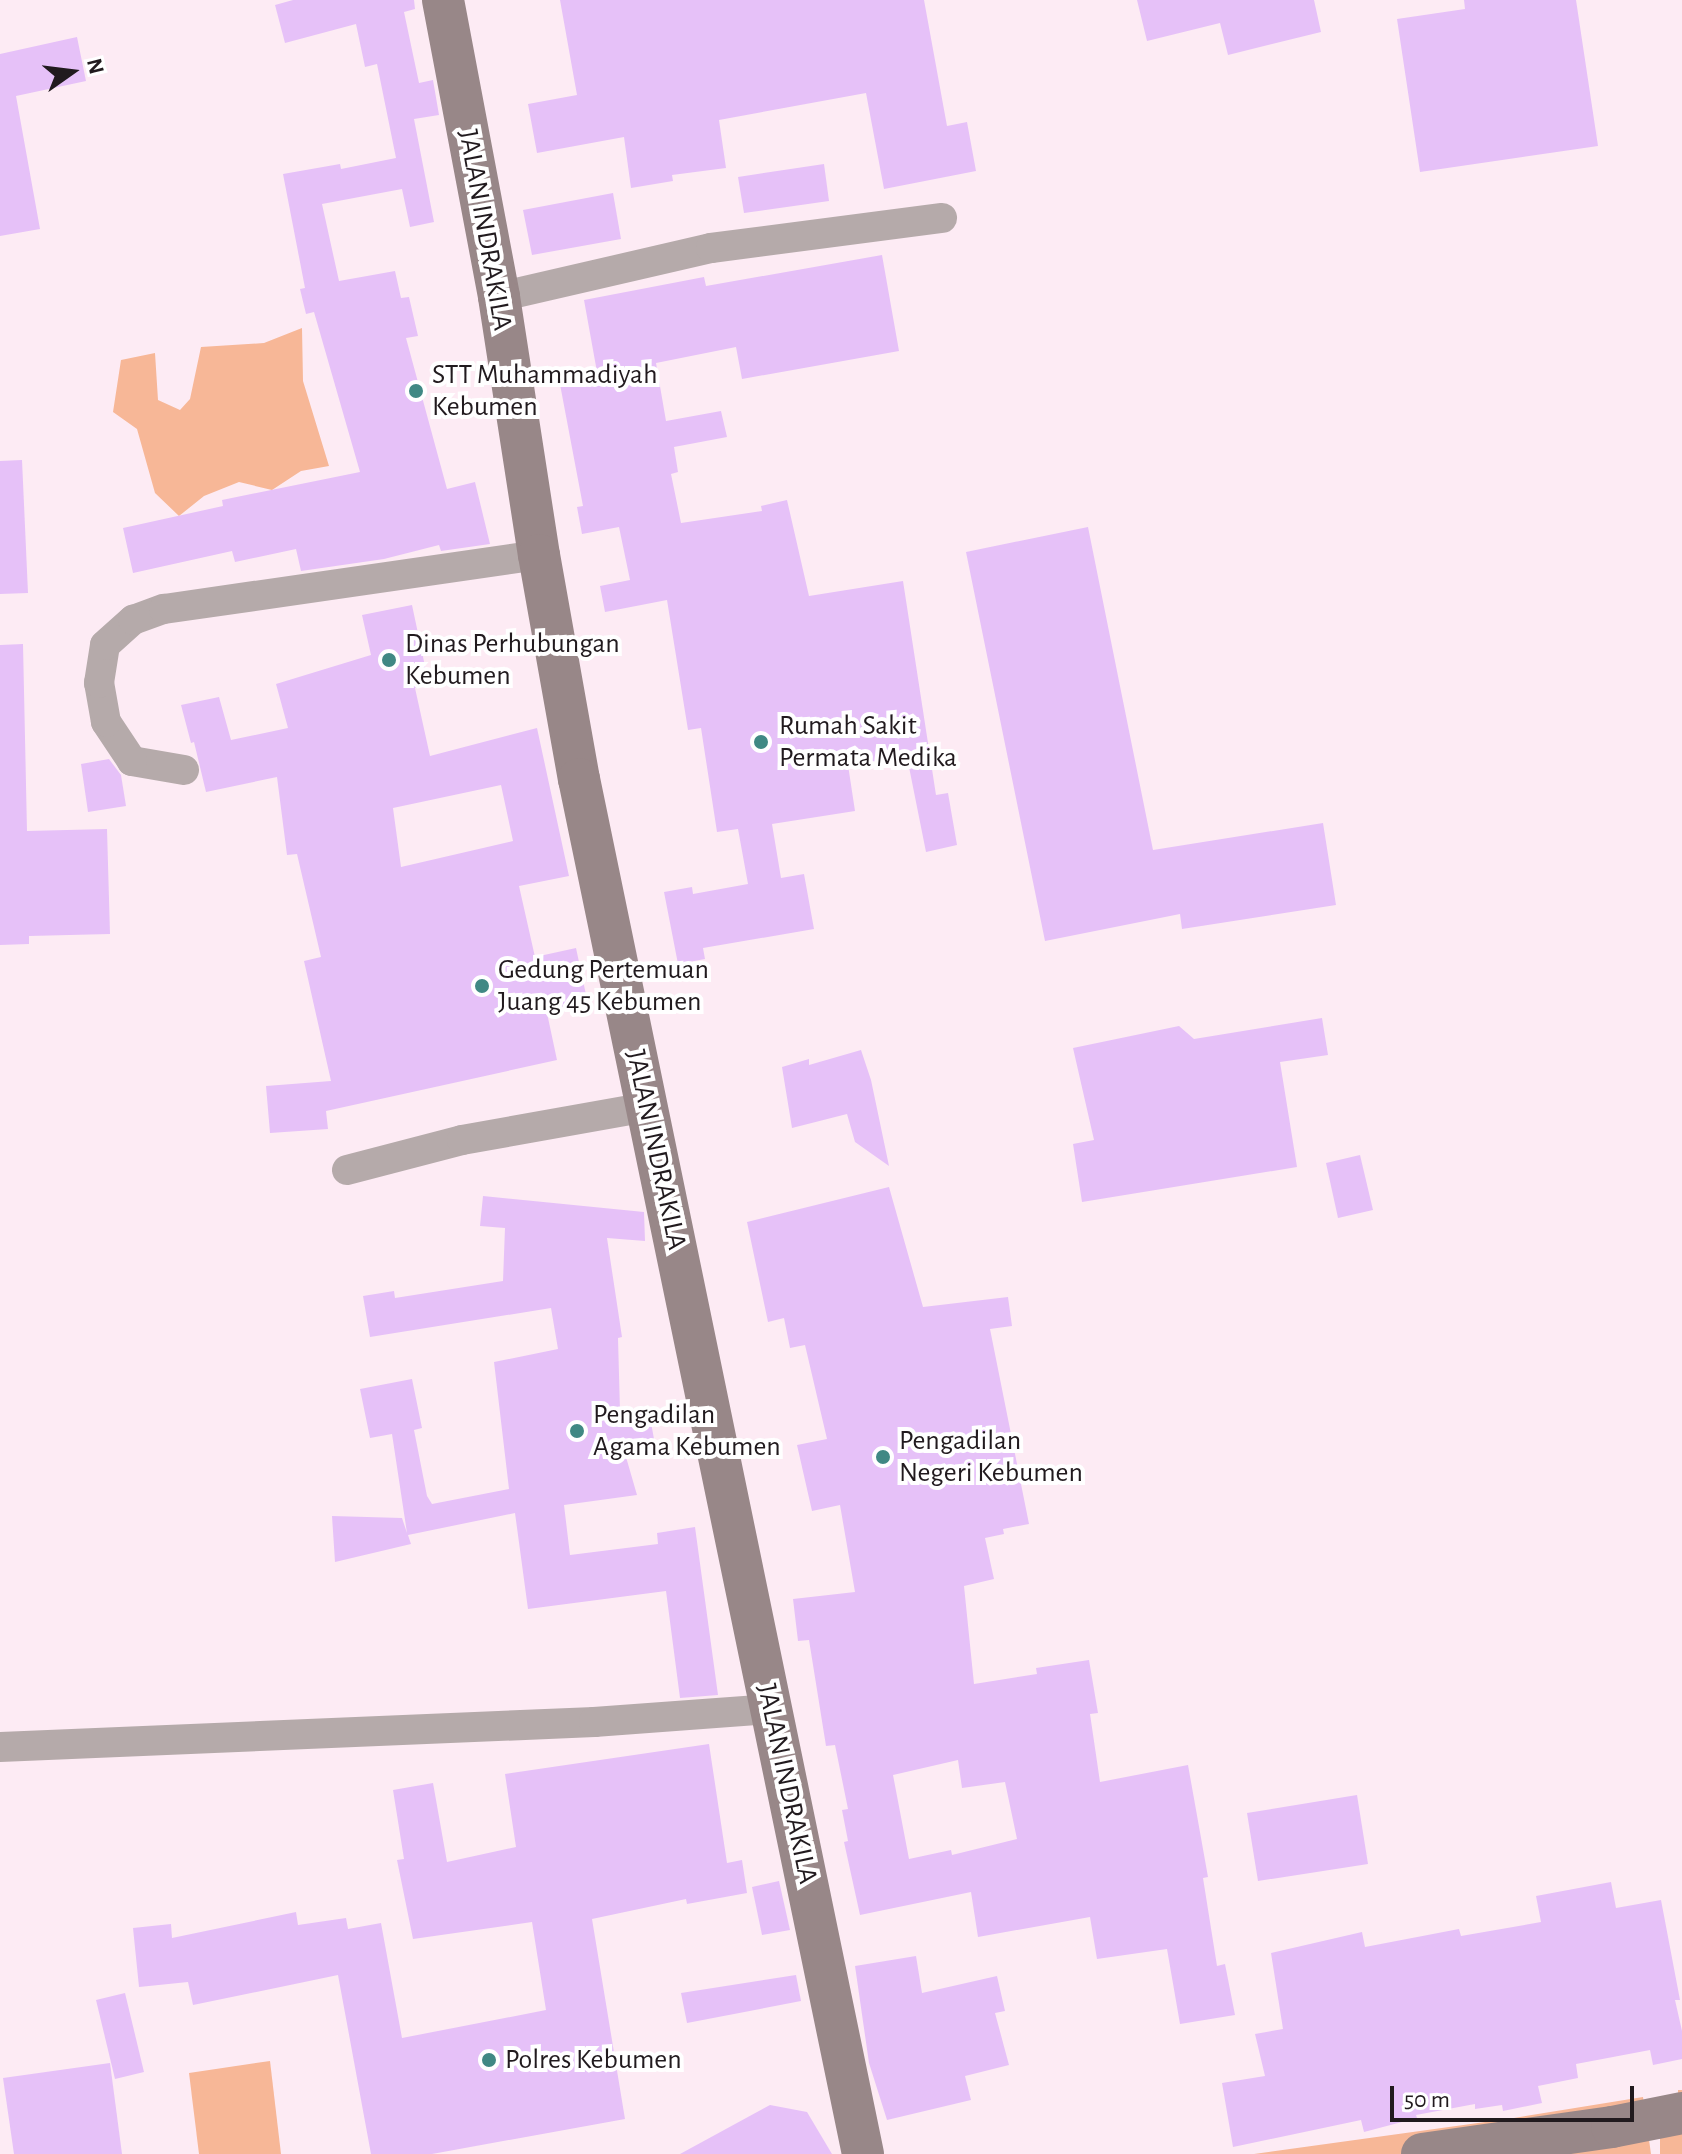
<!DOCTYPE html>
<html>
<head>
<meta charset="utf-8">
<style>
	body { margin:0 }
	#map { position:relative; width:1682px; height:2154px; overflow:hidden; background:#fdebf4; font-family:"Alegreya Sans",sans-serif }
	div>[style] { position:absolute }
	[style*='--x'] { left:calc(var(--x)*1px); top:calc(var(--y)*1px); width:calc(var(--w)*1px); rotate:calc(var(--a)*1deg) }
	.green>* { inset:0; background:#f7b797 }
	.building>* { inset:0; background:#e6c1f8 }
	.minor>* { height:30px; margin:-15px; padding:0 15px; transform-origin:15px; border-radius:15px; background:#b5aaaa }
	.secondary>* { height:42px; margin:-21px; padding:0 21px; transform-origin:21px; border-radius:21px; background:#988788 }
	.dots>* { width:22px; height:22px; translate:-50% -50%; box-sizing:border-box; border:4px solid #fff; border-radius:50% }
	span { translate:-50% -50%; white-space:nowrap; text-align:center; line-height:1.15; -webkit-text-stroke:8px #fff; paint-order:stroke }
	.street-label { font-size:28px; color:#211a1e }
	.poi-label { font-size:28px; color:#211a1e }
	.left { translate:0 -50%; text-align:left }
	.north { position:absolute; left:32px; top:32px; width:80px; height:80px; -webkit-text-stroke:6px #fff; paint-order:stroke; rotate:76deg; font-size:22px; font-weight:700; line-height:32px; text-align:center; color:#211a1e }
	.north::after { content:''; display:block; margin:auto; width:28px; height:36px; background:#211a1e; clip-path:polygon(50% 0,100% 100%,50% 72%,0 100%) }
	.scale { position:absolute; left:1390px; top:2086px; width:244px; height:36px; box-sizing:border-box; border:4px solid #211a1e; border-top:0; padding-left:10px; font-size:24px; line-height:28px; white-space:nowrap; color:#211a1e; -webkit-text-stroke:6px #fff; paint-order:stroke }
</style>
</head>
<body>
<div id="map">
	<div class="green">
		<div style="clip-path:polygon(302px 328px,303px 381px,329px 466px,301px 471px,272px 490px,239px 482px,204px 496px,179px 516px,155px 493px,137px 429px,113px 412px,121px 360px,155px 353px,158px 400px,180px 410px,190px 399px,201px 347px,264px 343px)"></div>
		<div style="clip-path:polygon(270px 2061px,281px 2154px,199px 2154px,189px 2073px)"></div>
		<div style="clip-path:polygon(1678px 2090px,1682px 2090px,1682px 2154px,1660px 2154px,1660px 2102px,1678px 2100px)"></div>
		<div style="clip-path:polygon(1643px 2097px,1651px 2154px,1254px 2154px,1514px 2118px)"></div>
	</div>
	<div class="building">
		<div style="clip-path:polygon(293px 0,414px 0,415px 9px,404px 12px,419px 83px,433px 80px,439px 115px,414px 119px,434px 222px,410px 227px,402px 189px,322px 204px,339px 281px,395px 271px,401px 298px,409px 297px,418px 336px,406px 338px,447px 489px,475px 482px,490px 544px,441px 551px,439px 545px,384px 559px,301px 571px,296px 549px,235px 562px,232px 551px,133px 573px,123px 528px,223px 506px,222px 500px,360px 472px,314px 312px,306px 314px,300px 289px,305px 288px,283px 174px,340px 164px,341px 169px,396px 158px,377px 64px,365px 67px,356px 24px,285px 43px,275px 5px)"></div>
		<div style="clip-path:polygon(560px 0,924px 0,947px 126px,967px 122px,976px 171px,884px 189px,866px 93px,719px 120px,726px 168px,672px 175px,673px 181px,631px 188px,624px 137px,537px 153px,528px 104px,577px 95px)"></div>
		<div style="clip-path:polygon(1137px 0,1314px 0,1321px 32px,1228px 55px,1220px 23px,1147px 41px)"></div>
		<div style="clip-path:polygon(1464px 0,1576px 0,1598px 146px,1420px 172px,1397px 19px,1465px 9px)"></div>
		<div style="clip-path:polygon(77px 37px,86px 81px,16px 96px,40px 229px,0 236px,0 54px)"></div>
		<div style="clip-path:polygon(824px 164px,829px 201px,744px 213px,738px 177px)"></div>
		<div style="clip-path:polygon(613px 193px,621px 239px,532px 255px,523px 210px)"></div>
		<div style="clip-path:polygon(882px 255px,899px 351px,742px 379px,736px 347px,656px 363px,666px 421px,721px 411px,727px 437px,674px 447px,678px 472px,671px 474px,681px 523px,762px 511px,761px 506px,787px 500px,809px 596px,903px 581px,936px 795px,948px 793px,957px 845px,926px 852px,907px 757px,848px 765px,855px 811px,772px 824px,781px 878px,804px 874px,814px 929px,703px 948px,705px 959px,678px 964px,664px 892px,692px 887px,693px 894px,748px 884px,738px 829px,717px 832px,701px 728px,688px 730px,667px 600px,605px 612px,600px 586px,630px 580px,619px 527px,582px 534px,577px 507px,583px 506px,559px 379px,597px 372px,584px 300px,704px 277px,706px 286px)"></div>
		<div style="clip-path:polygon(22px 460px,28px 593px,0 594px,0 461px)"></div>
		<div style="clip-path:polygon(1088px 527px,1153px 850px,1323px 823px,1336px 905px,1182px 929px,1180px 914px,1045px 941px,966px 552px)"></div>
		<div style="clip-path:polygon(evenodd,412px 605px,429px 685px,415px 688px,430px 756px,537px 728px,569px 876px,519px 886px,535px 957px,576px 948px,588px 1004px,547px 1013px,557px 1060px,326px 1111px,328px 1129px,270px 1133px,266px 1086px,331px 1081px,304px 961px,321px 957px,297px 854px,287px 855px,277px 777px,206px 792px,194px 742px,191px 743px,181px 705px,219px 697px,231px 740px,288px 728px,276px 684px,371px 655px,362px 615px,412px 605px,501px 785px,513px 841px,401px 867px,393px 808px,501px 785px)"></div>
		<div style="clip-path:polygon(23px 644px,27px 831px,107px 829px,110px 934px,29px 936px,29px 944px,0 945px,0 645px)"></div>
		<div style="clip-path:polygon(109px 759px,121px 775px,126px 806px,88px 812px,81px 764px)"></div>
		<div style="clip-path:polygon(1322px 1018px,1328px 1055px,1280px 1062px,1297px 1167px,1082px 1202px,1073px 1144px,1094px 1140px,1073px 1048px,1179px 1026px,1194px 1039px)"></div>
		<div style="clip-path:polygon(861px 1050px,871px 1080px,889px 1166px,855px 1142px,847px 1114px,792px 1128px,782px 1067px,809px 1059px,809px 1065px)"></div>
		<div style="clip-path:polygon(1360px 1155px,1373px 1210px,1338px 1218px,1326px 1163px)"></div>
		<div style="clip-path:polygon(evenodd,889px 1187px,923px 1307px,1008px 1297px,1012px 1326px,990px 1329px,1029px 1524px,1003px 1529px,1004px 1534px,985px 1538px,994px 1579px,964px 1586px,974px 1684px,1037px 1674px,1036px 1668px,1089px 1660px,1098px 1713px,1090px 1714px,1100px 1782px,1188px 1765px,1208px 1877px,1203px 1878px,1217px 1966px,1225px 1964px,1235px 2015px,1180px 2024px,1167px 1949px,1097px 1959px,1090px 1917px,978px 1937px,971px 1892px,860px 1915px,844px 1842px,848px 1841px,842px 1810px,848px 1809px,835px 1745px,826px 1746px,809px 1640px,798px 1641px,793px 1599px,855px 1592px,840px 1505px,812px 1511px,797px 1445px,827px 1439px,805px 1345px,790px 1348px,784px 1318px,768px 1322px,747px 1222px,889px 1187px,958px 1760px,962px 1788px,1005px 1782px,1017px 1839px,952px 1855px,951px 1850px,909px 1859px,893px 1775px,958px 1760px)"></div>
		<div style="clip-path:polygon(483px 1196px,644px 1212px,645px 1241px,607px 1238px,622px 1337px,618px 1338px,620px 1411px,648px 1406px,656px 1450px,626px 1457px,637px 1495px,564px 1505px,570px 1555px,658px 1544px,657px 1533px,695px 1527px,718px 1695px,680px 1698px,666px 1591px,528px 1609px,515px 1513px,408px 1535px,411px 1544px,335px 1562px,332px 1516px,402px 1518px,407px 1533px,392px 1434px,370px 1438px,360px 1389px,412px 1379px,422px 1428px,414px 1430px,427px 1496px,432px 1504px,509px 1489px,494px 1362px,558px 1349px,551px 1308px,370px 1337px,363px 1296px,394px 1291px,395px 1298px,503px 1281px,505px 1228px,480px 1226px)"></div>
		<div style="clip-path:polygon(709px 1744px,727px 1863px,742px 1860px,747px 1893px,687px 1904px,686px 1899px,592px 1919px,625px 2119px,432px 2154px,371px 2154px,338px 1975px,193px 2005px,188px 1982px,139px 1987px,133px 1928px,171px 1924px,172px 1938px,296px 1912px,298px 1925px,346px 1918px,348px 1929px,381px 1923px,402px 2038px,546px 2010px,532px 1922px,413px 1939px,397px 1860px,404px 1859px,393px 1790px,433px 1783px,447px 1862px,516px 1847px,505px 1774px)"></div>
		<div style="clip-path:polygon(1357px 1795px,1368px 1864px,1258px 1881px,1247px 1813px)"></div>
		<div style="clip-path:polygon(779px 1881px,790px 1930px,762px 1935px,752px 1887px)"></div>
		<div style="clip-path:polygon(1611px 1882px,1616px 1908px,1661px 1900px,1680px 2000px,1675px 2000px,1682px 2031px,1682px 2059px,1653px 2065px,1650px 2050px,1576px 2064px,1578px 2078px,1538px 2086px,1542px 2103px,1503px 2111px,1502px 2105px,1475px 2109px,1475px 2104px,1416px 2115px,1417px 2118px,1364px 2132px,1361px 2120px,1233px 2147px,1222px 2083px,1265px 2076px,1255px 2034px,1283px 2029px,1271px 1953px,1362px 1932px,1365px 1947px,1459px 1929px,1461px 1936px,1541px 1922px,1536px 1896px)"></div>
		<div style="clip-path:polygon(916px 1956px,922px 1993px,997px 1976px,1005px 2011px,995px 2013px,1009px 2065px,965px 2076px,971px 2100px,887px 2120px,869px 2063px,855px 1966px)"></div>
		<div style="clip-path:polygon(796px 1975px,801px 2001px,687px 2023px,681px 1993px)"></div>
		<div style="clip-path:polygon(125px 1993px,144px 2072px,115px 2079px,96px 2000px)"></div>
		<div style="clip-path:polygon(110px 2063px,122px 2154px,14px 2154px,3px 2078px)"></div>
		<div style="clip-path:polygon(770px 2105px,807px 2112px,832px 2154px,680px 2154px)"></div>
	</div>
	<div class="minor">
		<div style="--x:499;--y:297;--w:218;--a:-13"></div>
		<div style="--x:711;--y:248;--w:233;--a:-7.4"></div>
		<div style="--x:184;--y:770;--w:53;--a:-170.2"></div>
		<div style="--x:132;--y:761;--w:47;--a:-123.7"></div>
		<div style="--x:106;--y:722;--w:40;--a:-100"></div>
		<div style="--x:99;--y:683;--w:38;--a:-81"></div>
		<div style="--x:105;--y:645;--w:38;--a:-42"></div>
		<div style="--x:133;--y:620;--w:33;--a:-20"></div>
		<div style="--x:164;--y:609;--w:379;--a:-8.2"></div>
		<div style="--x:347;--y:1170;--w:119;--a:-14.6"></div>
		<div style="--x:462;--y:1140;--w:188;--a:-10.1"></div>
		<div style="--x:0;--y:1747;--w:595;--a:-2.41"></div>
		<div style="--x:594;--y:1722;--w:177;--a:-4.2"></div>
	</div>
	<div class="secondary">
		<div style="--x:443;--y:0;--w:302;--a:79.3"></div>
		<div style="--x:499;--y:297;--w:261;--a:81.2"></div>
		<div style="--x:539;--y:555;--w:228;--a:79.9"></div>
		<div style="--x:579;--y:779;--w:1404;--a:78.33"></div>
		<div style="--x:1422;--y:2154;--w:192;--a:-8.1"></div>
		<div style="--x:1612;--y:2127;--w:71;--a:-11.3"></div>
	</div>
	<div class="dots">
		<div style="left:416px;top:391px;background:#408884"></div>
		<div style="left:389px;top:660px;background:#408884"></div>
		<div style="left:761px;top:742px;background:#408884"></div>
		<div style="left:482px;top:986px;background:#408884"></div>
		<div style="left:577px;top:1431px;background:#408884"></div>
		<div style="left:883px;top:1457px;background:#408884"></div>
		<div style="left:489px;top:2060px;background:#408884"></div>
	</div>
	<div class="street-label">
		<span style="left:485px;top:230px;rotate:80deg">JALAN INDRAKILA</span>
		<span style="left:656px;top:1150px;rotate:78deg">JALAN INDRAKILA</span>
		<span style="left:787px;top:1784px;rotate:78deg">JALAN INDRAKILA</span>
	</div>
	<div class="poi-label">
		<span class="left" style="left:432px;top:391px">STT Muhammadiyah<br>Kebumen</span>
		<span class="left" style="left:405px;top:660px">Dinas Perhubungan<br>Kebumen</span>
		<span class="left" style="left:779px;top:742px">Rumah Sakit<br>Permata Medika</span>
		<span class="left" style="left:498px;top:986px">Gedung Pertemuan<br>Juang 45 Kebumen</span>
		<span class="left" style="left:593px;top:1431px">Pengadilan<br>Agama Kebumen</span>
		<span class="left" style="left:899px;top:1457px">Pengadilan<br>Negeri Kebumen</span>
		<span class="left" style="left:505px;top:2060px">Polres Kebumen</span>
	</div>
	<div class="north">N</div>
	<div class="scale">50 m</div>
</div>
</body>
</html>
